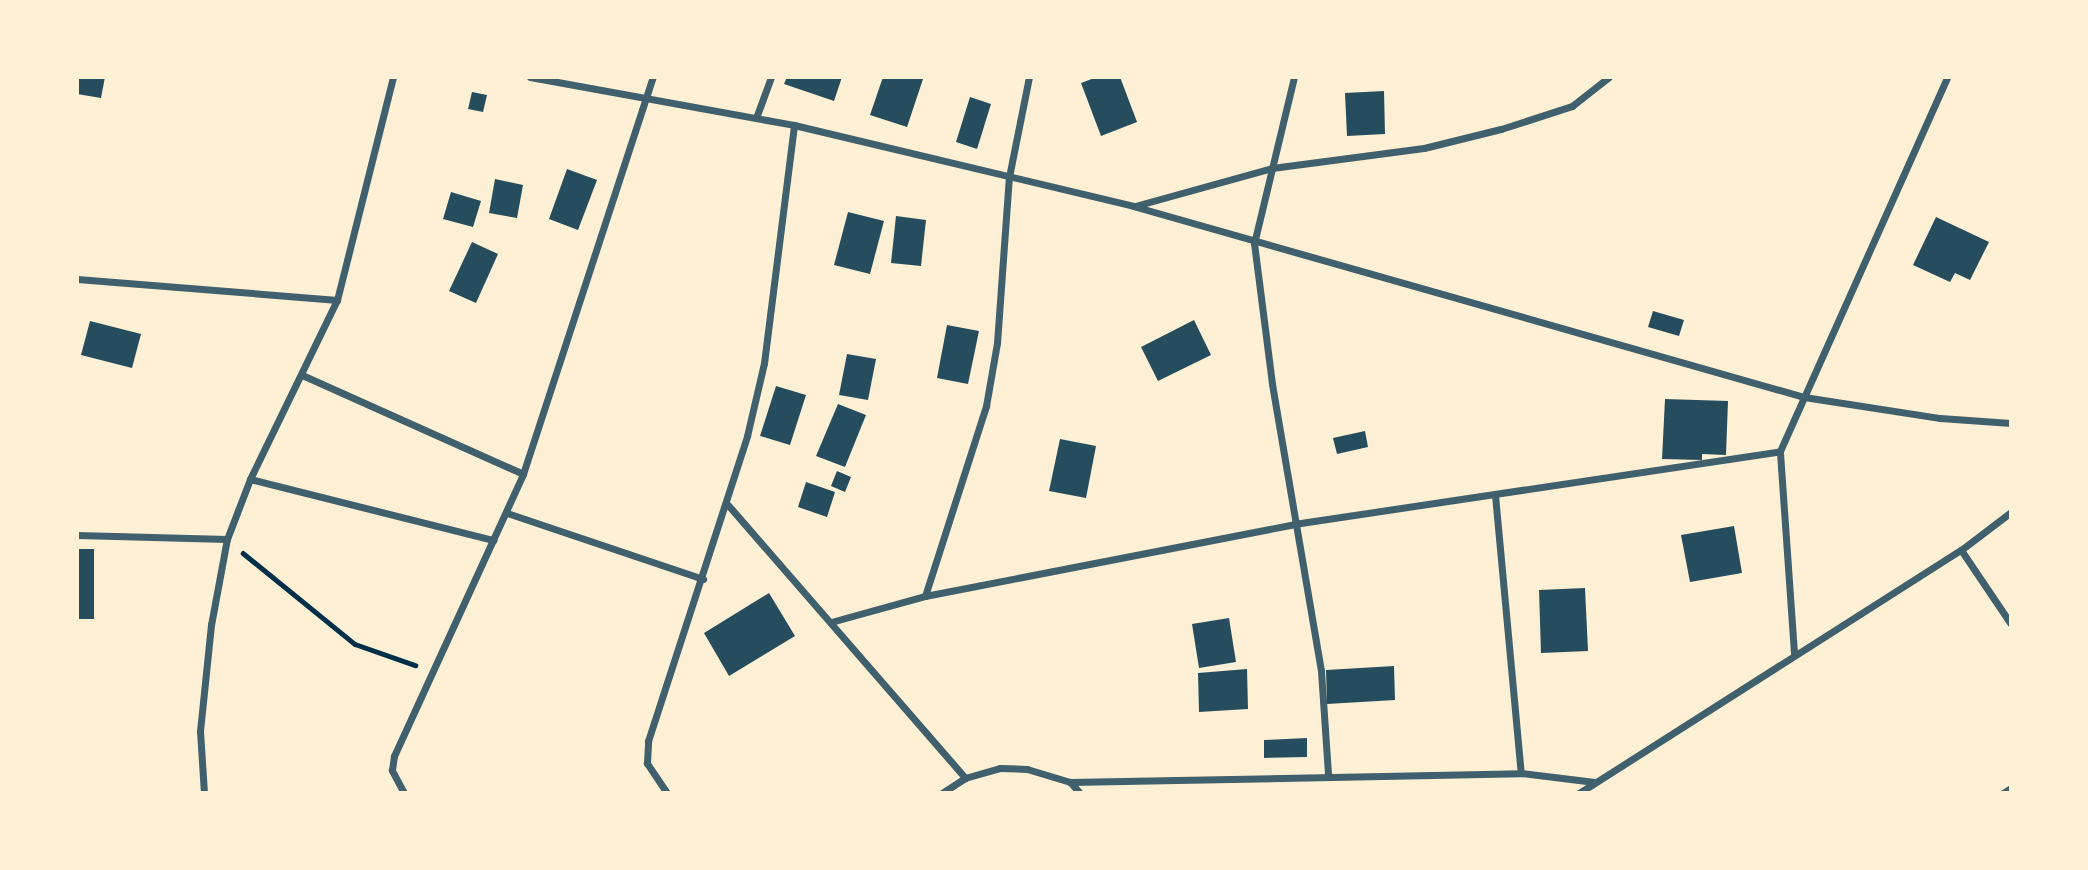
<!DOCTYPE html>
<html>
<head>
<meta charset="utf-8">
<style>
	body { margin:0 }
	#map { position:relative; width:2088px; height:870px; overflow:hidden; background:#fdf0d5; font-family:Figtree,sans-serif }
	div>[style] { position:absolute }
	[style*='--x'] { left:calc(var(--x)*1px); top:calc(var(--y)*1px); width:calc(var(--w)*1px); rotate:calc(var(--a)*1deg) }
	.building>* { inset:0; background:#264d5e }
	.path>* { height:4.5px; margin:-2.25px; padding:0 2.25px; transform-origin:2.25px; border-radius:2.25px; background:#003049 }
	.minor>* { height:7px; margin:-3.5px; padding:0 3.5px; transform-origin:3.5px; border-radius:3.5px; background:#3f606c }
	span { translate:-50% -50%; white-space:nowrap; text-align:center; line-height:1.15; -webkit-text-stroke:6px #fdf0d5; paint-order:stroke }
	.frame { position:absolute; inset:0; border:79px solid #fdf0d5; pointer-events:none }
</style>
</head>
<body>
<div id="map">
	<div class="building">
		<div style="clip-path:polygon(77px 77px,105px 77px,101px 98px,77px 94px)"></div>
		<div style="clip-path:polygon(787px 77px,842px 77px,834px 101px,784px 84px)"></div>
		<div style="clip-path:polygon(883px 77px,923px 79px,907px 127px,870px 115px)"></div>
		<div style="clip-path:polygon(1097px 77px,1120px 77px,1137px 122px,1101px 136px,1081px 83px)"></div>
		<div style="clip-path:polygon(1384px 91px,1385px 134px,1347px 136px,1345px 93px)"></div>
		<div style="clip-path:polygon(472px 92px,487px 95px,483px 112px,468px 109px)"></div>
		<div style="clip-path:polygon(970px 97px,991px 104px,977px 149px,956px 142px)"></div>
		<div style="clip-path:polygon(567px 169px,597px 180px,578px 230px,549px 219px)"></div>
		<div style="clip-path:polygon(495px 179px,523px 185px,517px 218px,489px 213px)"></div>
		<div style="clip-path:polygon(451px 192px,481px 201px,473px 227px,443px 219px)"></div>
		<div style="clip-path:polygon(848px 212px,884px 221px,870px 274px,834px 265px)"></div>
		<div style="clip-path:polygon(896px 216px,926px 220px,921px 266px,891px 263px)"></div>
		<div style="clip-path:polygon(1936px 217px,1989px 242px,1970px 280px,1955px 273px,1950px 282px,1913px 265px)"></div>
		<div style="clip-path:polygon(472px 242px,498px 254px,476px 303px,449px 291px)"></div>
		<div style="clip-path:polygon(1653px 311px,1684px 320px,1679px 336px,1648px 327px)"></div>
		<div style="clip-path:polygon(1194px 320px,1211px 355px,1158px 381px,1141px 347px)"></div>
		<div style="clip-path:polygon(90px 321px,141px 334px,132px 368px,81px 355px)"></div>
		<div style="clip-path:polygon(947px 325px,979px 331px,968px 384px,937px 378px)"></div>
		<div style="clip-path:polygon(847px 354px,876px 359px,868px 400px,839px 395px)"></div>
		<div style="clip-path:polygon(776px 386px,806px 395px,790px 445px,760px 436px)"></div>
		<div style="clip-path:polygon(1665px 399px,1728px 401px,1726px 455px,1702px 454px,1702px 460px,1662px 459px)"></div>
		<div style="clip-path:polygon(838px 404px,866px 415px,845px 467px,816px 456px)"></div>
		<div style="clip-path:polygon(1365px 431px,1368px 447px,1337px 454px,1333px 438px)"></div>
		<div style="clip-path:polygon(1060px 439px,1096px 446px,1086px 498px,1049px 491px)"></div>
		<div style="clip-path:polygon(837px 471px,851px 477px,845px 492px,831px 486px)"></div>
		<div style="clip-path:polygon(806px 482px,835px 492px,827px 517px,798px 507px)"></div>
		<div style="clip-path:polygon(1734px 526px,1742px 573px,1690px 582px,1681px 535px)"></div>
		<div style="clip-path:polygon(77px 549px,94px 549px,94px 619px,77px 619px)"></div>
		<div style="clip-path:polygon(1585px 588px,1588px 651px,1541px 653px,1539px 590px)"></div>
		<div style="clip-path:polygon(769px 593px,795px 636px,729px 676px,704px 633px)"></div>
		<div style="clip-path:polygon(1229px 618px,1236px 662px,1199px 668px,1192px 624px)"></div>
		<div style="clip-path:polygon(1394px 666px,1395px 700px,1327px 704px,1326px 670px)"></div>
		<div style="clip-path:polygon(1247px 669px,1248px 709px,1199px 712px,1198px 673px)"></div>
		<div style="clip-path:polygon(1307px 738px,1307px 757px,1264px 758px,1264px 740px)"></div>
	</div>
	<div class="path">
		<div style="--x:243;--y:553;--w:144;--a:39.1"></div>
		<div style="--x:355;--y:644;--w:64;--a:19.3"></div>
	</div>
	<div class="minor">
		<div style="--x:530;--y:77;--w:268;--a:10.3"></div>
		<div style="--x:794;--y:125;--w:349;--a:13.4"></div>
		<div style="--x:1133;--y:206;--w:698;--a:15.89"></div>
		<div style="--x:1804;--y:397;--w:138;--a:8.8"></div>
		<div style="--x:1940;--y:418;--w:71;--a:4"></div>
		<div style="--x:1294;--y:77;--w:171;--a:103.5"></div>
		<div style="--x:1254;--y:243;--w:142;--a:82.7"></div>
		<div style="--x:1272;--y:384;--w:291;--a:80.3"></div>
		<div style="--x:1321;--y:671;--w:104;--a:86.1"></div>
		<div style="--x:756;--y:118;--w:44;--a:-69.9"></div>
		<div style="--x:1135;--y:206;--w:142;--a:-15.5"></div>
		<div style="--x:1272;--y:168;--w:153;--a:-7.5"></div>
		<div style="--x:1424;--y:148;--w:79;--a:-13.9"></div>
		<div style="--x:1501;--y:129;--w:75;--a:-17.9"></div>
		<div style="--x:1572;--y:106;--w:47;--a:-38.1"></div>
		<div style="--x:77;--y:279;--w:261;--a:4.6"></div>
		<div style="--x:302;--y:375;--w:242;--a:24.1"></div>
		<div style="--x:250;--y:479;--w:199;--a:-64.1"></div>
		<div style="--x:337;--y:300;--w:230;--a:-75.9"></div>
		<div style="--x:1495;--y:495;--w:279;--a:84.7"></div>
		<div style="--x:728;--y:505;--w:362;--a:49"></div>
		<div style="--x:507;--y:513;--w:207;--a:18.6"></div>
		<div style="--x:77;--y:535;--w:150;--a:1.5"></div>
		<div style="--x:1961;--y:550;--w:89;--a:56"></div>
		<div style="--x:925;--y:596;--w:200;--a:-72.2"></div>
		<div style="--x:986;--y:406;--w:64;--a:-80.1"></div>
		<div style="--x:997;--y:343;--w:166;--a:-85.9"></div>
		<div style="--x:1009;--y:177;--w:102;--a:-78.7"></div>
		<div style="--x:831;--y:622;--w:98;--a:-15.5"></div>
		<div style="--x:925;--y:596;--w:376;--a:-11"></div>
		<div style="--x:1294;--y:524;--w:491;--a:-8.5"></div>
		<div style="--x:1794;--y:653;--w:202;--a:-94"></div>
		<div style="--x:1780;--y:451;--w:410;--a:-65.9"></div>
		<div style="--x:1070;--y:782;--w:15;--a:48"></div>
		<div style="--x:204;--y:793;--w:62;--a:-93.7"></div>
		<div style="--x:200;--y:731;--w:107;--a:-84.1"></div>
		<div style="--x:211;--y:625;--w:87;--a:-79.5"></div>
		<div style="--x:227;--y:539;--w:64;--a:-69"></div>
		<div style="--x:250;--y:479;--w:251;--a:14.1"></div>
		<div style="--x:404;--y:793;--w:26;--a:-118"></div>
		<div style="--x:392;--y:770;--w:14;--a:-82"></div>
		<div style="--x:394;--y:756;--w:310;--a:-65.4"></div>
		<div style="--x:523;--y:474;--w:418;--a:-71.9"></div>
		<div style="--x:667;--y:793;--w:36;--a:-124"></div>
		<div style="--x:647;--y:763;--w:22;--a:-87"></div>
		<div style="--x:648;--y:741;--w:321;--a:-72"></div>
		<div style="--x:747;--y:436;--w:75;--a:-76.9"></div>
		<div style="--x:764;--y:363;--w:240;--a:-82.8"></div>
		<div style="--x:942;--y:793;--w:27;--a:-33"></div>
		<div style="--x:965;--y:778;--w:36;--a:-16"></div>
		<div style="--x:1000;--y:768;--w:27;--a:2"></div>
		<div style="--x:1027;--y:769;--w:45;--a:16.8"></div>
		<div style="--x:1070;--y:782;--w:451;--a:-1.1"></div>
		<div style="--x:1521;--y:773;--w:74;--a:7"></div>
		<div style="--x:1579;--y:793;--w:453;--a:-32.5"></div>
		<div style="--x:1961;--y:550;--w:63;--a:-37.2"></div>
		<div style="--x:2003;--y:793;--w:9;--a:-32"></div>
	</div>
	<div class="frame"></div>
</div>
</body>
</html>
